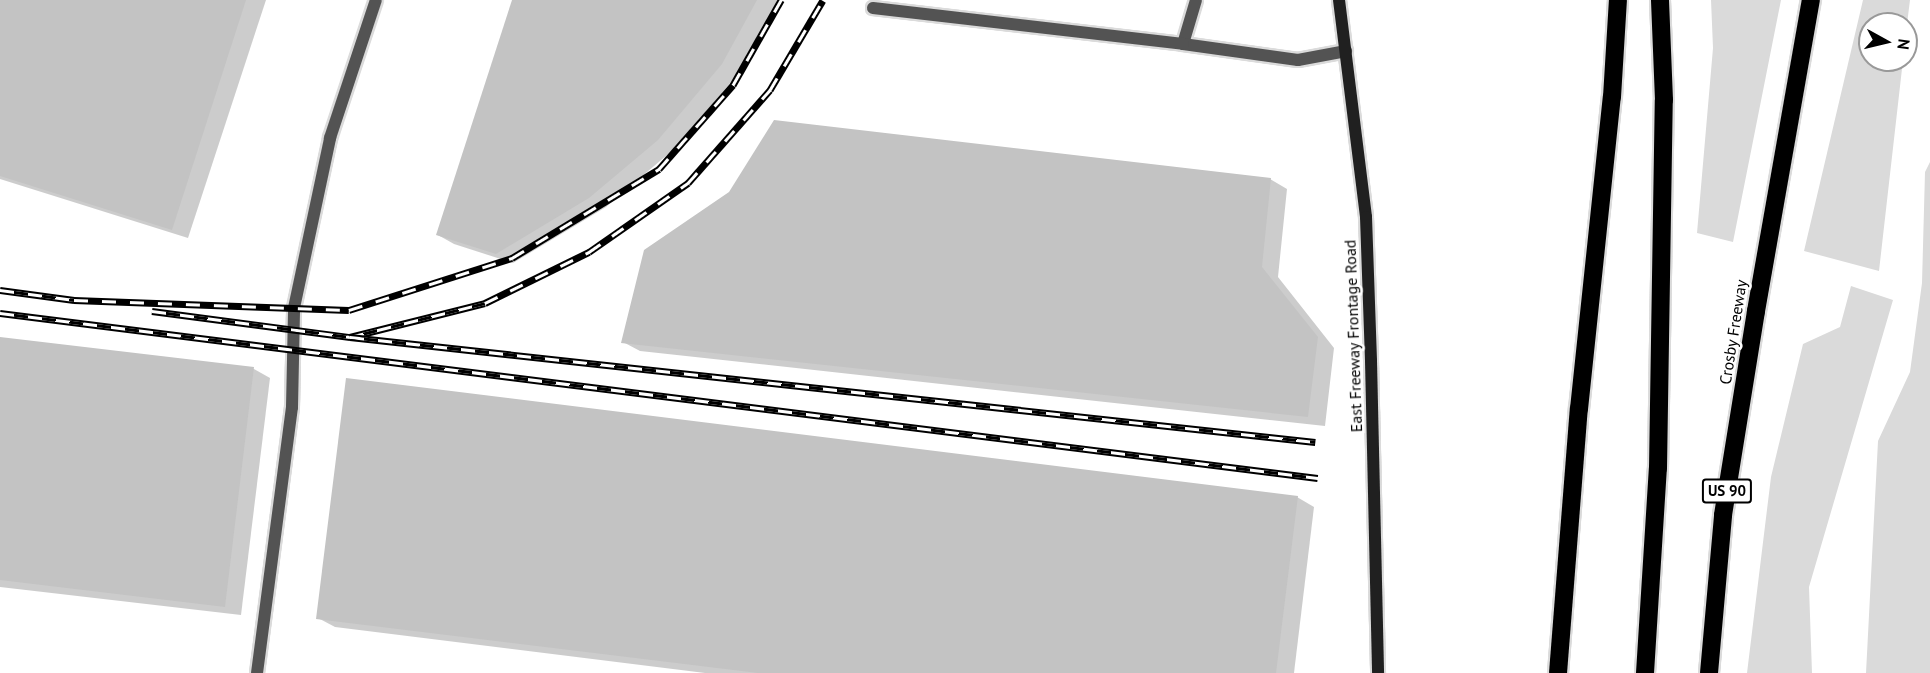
<!DOCTYPE html>
<html>
<head>
<meta charset="utf-8">
<style>
	body { margin:0 }
	#map { position:relative; width:1930px; height:673px; overflow:hidden; background:#fff; font-family:"PT Sans",sans-serif }
	div>[style] { position:absolute }
	[style*='--x'] { left:calc(var(--x)*1px); top:calc(var(--y)*1px); width:calc(var(--w)*1px); rotate:calc(var(--a)*1deg) }
	.green>* { inset:0; background:#dadada }
	.shadow>* { inset:0; background:#0003 }
	.building>* { inset:0; background:#c3c3c3 }
	.roads { filter:drop-shadow(2px 0 #dbdbdb) drop-shadow(-2px 0 #dbdbdb) drop-shadow(0 2px #dbdbdb) drop-shadow(0 -2px #dbdbdb) }
	.lane>* { height:12px; margin:-6px; padding:0 6px; transform-origin:6px; border-radius:6px; background:#535353 }
	.secondary>* { height:12px; margin:-6px; padding:0 6px; transform-origin:6px; border-radius:6px; background:#202020 }
	.highway>* { height:18px; margin:-9px; padding:0 9px; transform-origin:9px; border-radius:9px; background:#000 }
	.rail>* { height:7px; margin-top:-3.5px; transform-origin:0; background:repeating-linear-gradient(90deg,#fff 0 14px,#000 0 28px); box-sizing:border-box; border-block:2px solid #000 }
	span { translate:-50% -50%; white-space:nowrap; text-align:center; line-height:1.15; -webkit-text-stroke:5px #fff; paint-order:stroke }
	.shield-label span { padding:2px 4px; background:#fff; border:2px solid; border-radius:4px; -webkit-text-stroke-width:0 }
	.shield-label { font-size:15px; color:#000; font-weight:700 }
	.street-label { font-size:16px; color:#000 }
	.north { position:absolute; left:1858px; top:12px; width:60px; height:60px; box-sizing:border-box; background:#fff; border:2px solid #999; border-radius:50%; rotate:98deg; font-size:16px; font-weight:700; line-height:24px; text-align:center; color:#000 }
	.north::after { content:''; display:block; margin:auto; width:21px; height:27px; background:#000; clip-path:polygon(50% 0,100% 100%,50% 72%,0 100%) }
</style>
</head>
<body>
<div id="map">
	<div class="green">
		<div style="clip-path:polygon(1711px 0,1781px 0,1733px 242px,1697px 233px,1713px 48px)"></div>
		<div style="clip-path:polygon(1863px 0,1910px 0,1906px 32px,1906px 24px,1870px 24px,1870px 60px,1903px 60px,1879px 271px,1804px 251px)"></div>
		<div style="clip-path:polygon(1930px 162px,1930px 673px,1866px 673px,1878px 441px,1910px 372px,1922px 283px,1925px 172px)"></div>
		<div style="clip-path:polygon(1851px 286px,1893px 300px,1809px 587px,1812px 673px,1747px 673px,1771px 477px,1803px 344px,1840px 327px)"></div>
	</div>
	<div class="shadow">
		<div style="clip-path:polygon(0 0,266px 0,188px 238px,0 179px)"></div>
		<div style="clip-path:polygon(514px 0,778px 0,738px 74px,674px 149px,606px 207px,513px 263px,454px 244px,438px 235px)"></div>
		<div style="clip-path:polygon(1270px 179px,1287px 189px,1278px 277px,1334px 348px,1325px 426px,640px 351px,623px 342px)"></div>
		<div style="clip-path:polygon(0 339px,254px 369px,270px 378px,241px 615px,0 587px)"></div>
		<div style="clip-path:polygon(1297px 497px,1314px 507px,1294px 673px,705px 673px,335px 627px,318px 618px)"></div>
	</div>
	<div class="building">
		<div style="clip-path:polygon(0 0,246px 0,172px 230px,0 176px)"></div>
		<div style="clip-path:polygon(512px 0,757px 0,722px 64px,658px 140px,589px 198px,496px 254px,436px 235px)"></div>
		<div style="clip-path:polygon(774px 120px,1271px 178px,1262px 267px,1318px 337px,1308px 417px,621px 343px,644px 250px,729px 192px)"></div>
		<div style="clip-path:polygon(0 337px,254px 367px,225px 607px,0 580px)"></div>
		<div style="clip-path:polygon(346px 378px,1298px 496px,1276px 673px,758px 673px,316px 619px)"></div>
	</div>
	<div class="roads">
		<div class="lane">
			<div style="--x:1196;--y:0;--w:46;--a:106.5"></div>
			<div style="--x:1183;--y:44;--w:116;--a:7.9"></div>
			<div style="--x:1298;--y:60;--w:49;--a:-10.6"></div>
			<div style="--x:873;--y:8;--w:312;--a:6.6"></div>
			<div style="--x:257;--y:673;--w:268;--a:-82.5"></div>
			<div style="--x:292;--y:407;--w:99;--a:-88.8"></div>
			<div style="--x:294;--y:308;--w:174;--a:-78"></div>
			<div style="--x:330;--y:138;--w:145;--a:-71.6"></div>
		</div>
		<div class="secondary">
			<div style="--x:1339;--y:0;--w:219;--a:82.9"></div>
			<div style="--x:1366;--y:217;--w:144;--a:88"></div>
			<div style="--x:1371;--y:361;--w:312;--a:88.7"></div>
		</div>
		<div class="highway">
			<div style="--x:1558;--y:673;--w:265;--a:-85.5"></div>
			<div style="--x:1579;--y:409;--w:314;--a:-84"></div>
			<div style="--x:1612;--y:97;--w:97;--a:-86.5"></div>
			<div style="--x:1645;--y:673;--w:205;--a:-86.4"></div>
			<div style="--x:1658;--y:468;--w:368;--a:-89.1"></div>
			<div style="--x:1664;--y:100;--w:100;--a:-92.3"></div>
			<div style="--x:1709;--y:673;--w:159;--a:-84.9"></div>
			<div style="--x:1723;--y:515;--w:207;--a:-80.8"></div>
			<div style="--x:1756;--y:311;--w:316;--a:-80"></div>
		</div>
	</div>
	<div class="rail">
		<div style="--x:0;--y:290;--w:75;--a:7.7"></div>
		<div style="--x:74;--y:300;--w:275;--a:2.1"></div>
		<div style="--x:349;--y:310;--w:171;--a:-17.7"></div>
		<div style="--x:512;--y:258;--w:172;--a:-31.2"></div>
		<div style="--x:659;--y:169;--w:112;--a:-48.6"></div>
		<div style="--x:733;--y:85;--w:98;--a:-60.5"></div>
		<div style="--x:152;--y:311;--w:200;--a:7.5"></div>
		<div style="--x:350;--y:337;--w:139;--a:-14.1"></div>
		<div style="--x:485;--y:303;--w:116;--a:-26.1"></div>
		<div style="--x:589;--y:252;--w:121;--a:-34.9"></div>
		<div style="--x:688;--y:183;--w:124;--a:-48.6"></div>
		<div style="--x:770;--y:90;--w:104;--a:-59.5"></div>
		<div style="--x:0;--y:313;--w:1328;--a:7.14"></div>
		<div style="--x:350;--y:337;--w:971;--a:6.21"></div>
	</div>
	<div class="shield-label">
		<span style="left:1727px;top:491px">US 90</span>
	</div>
	<div class="street-label">
		<span style="left:1733px;top:332px;rotate:-81deg">Crosby Freeway</span>
		<span style="left:1353px;top:336px;rotate:-92deg">East Freeway Frontage Road</span>
	</div>
	<div class="north">N</div>
</div>
</body>
</html>
